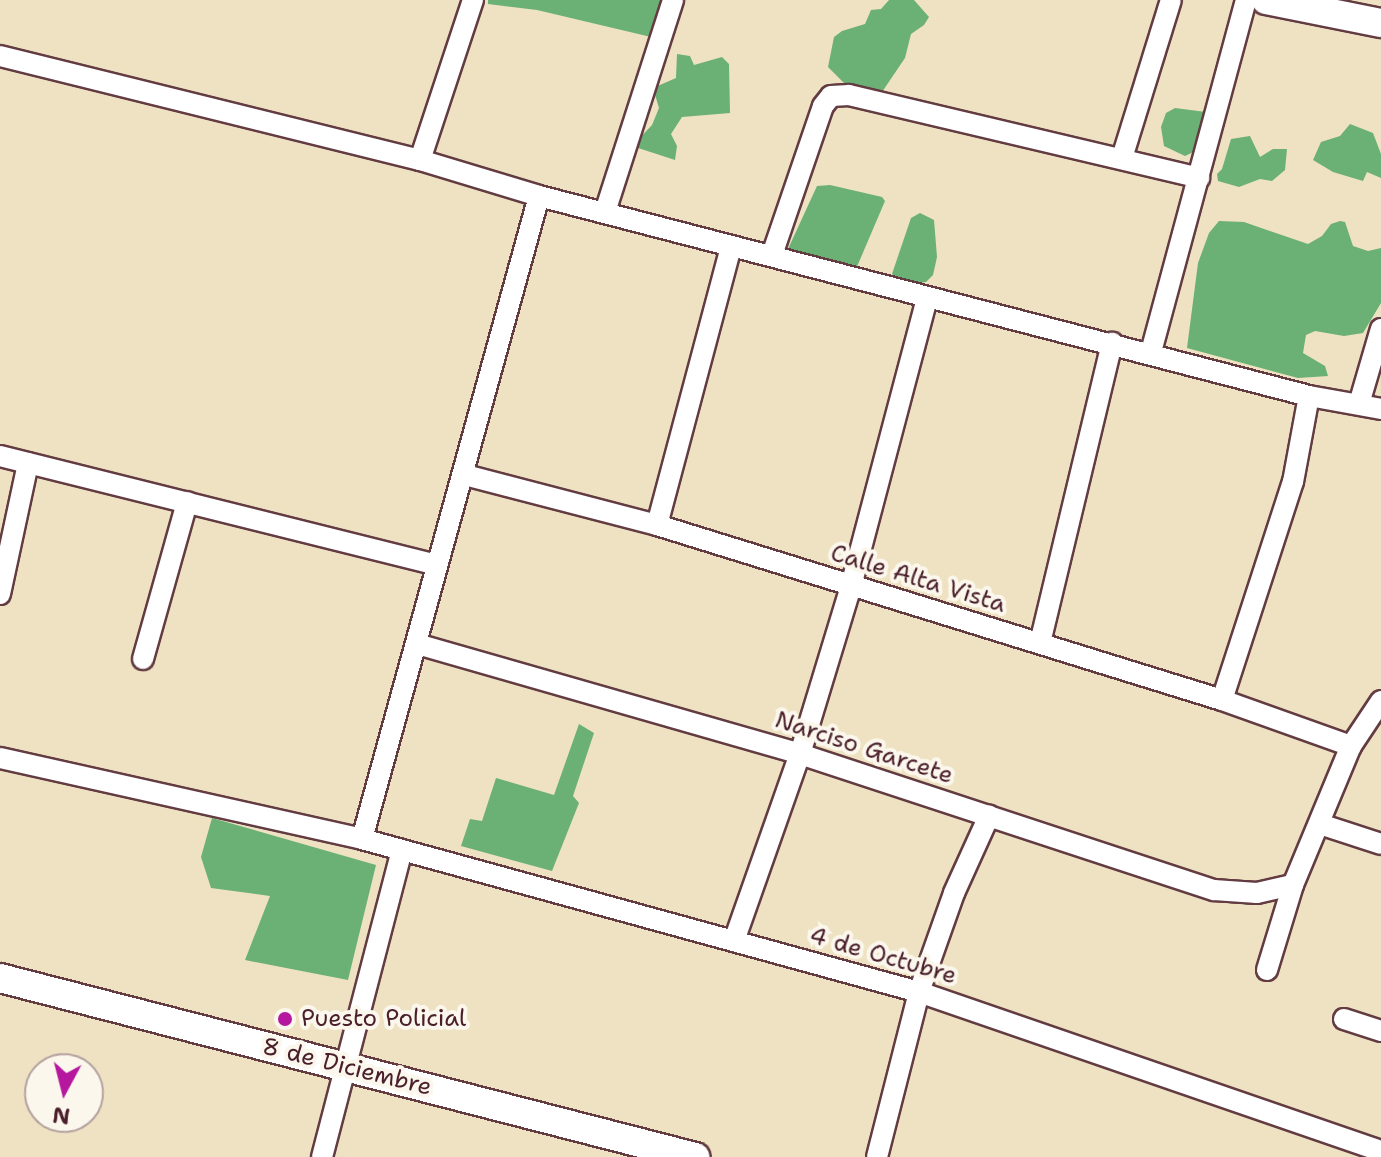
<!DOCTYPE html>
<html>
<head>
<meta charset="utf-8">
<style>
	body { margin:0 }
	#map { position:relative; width:1381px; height:1157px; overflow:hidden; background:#eee2c2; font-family:"Shantell Sans",sans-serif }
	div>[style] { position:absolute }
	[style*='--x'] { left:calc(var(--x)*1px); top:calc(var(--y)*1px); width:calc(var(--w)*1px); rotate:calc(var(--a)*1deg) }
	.forest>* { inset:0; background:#6bb074 }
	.roads { filter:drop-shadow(2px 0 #633c42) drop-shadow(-2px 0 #633c42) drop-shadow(0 2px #633c42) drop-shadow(0 -2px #633c42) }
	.street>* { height:20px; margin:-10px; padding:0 10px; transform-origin:10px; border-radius:10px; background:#fff }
	.secondary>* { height:28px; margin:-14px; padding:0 14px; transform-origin:14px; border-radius:14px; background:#fff }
	.dots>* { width:22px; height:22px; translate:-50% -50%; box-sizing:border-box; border:4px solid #fbf7ec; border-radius:50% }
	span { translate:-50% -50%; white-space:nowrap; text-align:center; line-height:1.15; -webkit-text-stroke:8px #fbf7ec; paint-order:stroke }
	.street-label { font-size:24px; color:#4a1f2b }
	.poi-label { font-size:24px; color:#4a1f2b }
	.left { translate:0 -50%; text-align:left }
	.north { position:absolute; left:24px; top:1053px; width:80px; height:80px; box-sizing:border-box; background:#fbf7ec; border:2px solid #b4a19f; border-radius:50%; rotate:187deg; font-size:22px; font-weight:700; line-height:32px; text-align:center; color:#4a1f2b }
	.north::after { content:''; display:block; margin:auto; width:28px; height:36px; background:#b5179e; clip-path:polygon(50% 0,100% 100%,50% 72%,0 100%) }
</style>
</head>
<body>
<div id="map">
	<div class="forest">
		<div style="clip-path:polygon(488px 0,670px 0,651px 37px,537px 10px,488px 4px)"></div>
		<div style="clip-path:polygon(889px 0,914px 0,929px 17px,924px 25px,911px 34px,905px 58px,880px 95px,846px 85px,828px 67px,834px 37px,842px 31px,865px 24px,871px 10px,881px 9px)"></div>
		<div style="clip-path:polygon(677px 54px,690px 56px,694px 65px,722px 57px,729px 64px,730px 113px,682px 117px,671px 134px,677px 146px,675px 160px,632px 146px,652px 125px,659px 108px,653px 88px,676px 78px)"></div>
		<div style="clip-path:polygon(1175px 108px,1206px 112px,1202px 148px,1185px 156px,1164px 146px,1161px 127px,1166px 113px)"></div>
		<div style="clip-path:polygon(1350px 124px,1373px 133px,1381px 154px,1381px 178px,1367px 172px,1363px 181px,1333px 172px,1313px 160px,1321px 142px,1340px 136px)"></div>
		<div style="clip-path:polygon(1250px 136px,1260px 157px,1273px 149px,1287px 149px,1285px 170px,1272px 181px,1260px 179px,1239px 187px,1218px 181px,1217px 174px,1222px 169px,1231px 139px)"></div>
		<div style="clip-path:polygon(830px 185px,882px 197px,885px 201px,856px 269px,790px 253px,788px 249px,817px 186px)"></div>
		<div style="clip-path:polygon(920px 213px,934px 220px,937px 257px,933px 275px,926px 282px,903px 285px,892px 274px,911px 218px)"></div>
		<div style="clip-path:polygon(1219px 221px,1244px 222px,1308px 244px,1322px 236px,1331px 224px,1340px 221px,1345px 222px,1353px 246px,1368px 251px,1381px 248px,1381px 303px,1363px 333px,1344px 336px,1315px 331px,1306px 335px,1303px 353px,1325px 366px,1328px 376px,1298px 378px,1187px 348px,1198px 263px,1209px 233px)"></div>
		<div style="clip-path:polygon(579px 724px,594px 733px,573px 796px,579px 803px,552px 871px,461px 846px,470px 819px,482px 821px,496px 778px,554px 795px)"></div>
		<div style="clip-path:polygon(212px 818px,376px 865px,348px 980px,245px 960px,270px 896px,211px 888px,201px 857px)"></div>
	</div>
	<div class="roads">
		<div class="street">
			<div style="--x:0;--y:56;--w:433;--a:13.9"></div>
			<div style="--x:420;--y:160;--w:124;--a:16.8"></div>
			<div style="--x:539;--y:196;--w:796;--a:14.56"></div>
			<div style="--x:1309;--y:396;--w:73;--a:10.2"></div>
			<div style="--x:1122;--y:158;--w:165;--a:-72.8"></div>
			<div style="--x:420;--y:160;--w:169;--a:-71.7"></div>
			<div style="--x:605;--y:212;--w:223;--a:-72.2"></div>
			<div style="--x:772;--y:255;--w:157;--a:-71.1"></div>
			<div style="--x:823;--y:106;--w:13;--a:-51"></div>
			<div style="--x:831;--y:96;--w:18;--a:-3"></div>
			<div style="--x:849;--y:95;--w:360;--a:13.3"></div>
			<div style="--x:1151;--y:352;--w:365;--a:-74.9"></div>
			<div style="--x:1359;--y:404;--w:78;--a:-73.7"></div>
			<div style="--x:0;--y:456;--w:450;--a:14"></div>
			<div style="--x:465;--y:475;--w:198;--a:14.6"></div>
			<div style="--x:657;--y:525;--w:591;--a:17.21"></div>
			<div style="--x:1222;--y:700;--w:137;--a:19.6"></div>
			<div style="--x:657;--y:525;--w:288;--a:-75.1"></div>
			<div style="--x:0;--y:594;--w:134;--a:-77.9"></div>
			<div style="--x:1040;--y:643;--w:309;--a:-76.5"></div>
			<div style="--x:417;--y:644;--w:398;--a:16"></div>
			<div style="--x:800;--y:754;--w:436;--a:18.2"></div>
			<div style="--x:1214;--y:890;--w:43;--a:4"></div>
			<div style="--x:1257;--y:893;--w:37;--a:-13"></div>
			<div style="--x:143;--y:659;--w:163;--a:-74.3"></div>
			<div style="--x:1222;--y:700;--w:229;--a:-72"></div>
			<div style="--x:1293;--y:482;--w:87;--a:-79.5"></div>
			<div style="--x:0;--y:758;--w:371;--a:12.6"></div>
			<div style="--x:362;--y:839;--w:578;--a:15.36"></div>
			<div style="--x:919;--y:992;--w:489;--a:19"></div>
			<div style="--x:1320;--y:824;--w:64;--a:18.2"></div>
			<div style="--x:362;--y:839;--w:667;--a:-74.61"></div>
			<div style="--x:734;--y:941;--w:198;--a:-70.6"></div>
			<div style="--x:800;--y:754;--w:176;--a:-73.1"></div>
			<div style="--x:851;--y:586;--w:298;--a:-75.2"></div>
			<div style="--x:1267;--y:970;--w:89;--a:-73"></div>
			<div style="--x:1293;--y:885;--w:151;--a:-67.4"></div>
			<div style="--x:1351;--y:746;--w:54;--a:-56.3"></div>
			<div style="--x:1344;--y:1019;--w:39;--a:18"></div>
			<div style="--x:322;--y:1157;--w:317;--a:-75.4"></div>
			<div style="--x:877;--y:1157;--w:170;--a:-75.7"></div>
			<div style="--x:919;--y:992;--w:105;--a:-70.5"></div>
			<div style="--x:954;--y:893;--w:85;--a:-65.6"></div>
		</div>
		<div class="secondary">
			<div style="--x:1266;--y:0;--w:117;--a:11.3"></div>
			<div style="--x:0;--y:978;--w:718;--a:14.44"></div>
		</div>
	</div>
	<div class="dots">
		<div style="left:285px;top:1019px;background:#b5179e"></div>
	</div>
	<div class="street-label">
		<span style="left:918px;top:579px;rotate:17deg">Calle Alta Vista</span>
		<span style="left:864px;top:748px;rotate:18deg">Narciso Garcete</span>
		<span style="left:883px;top:956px;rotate:16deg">4 de Octubre</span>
		<span style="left:347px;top:1067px;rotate:14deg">8 de Diciembre</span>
	</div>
	<div class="poi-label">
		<span class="left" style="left:301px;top:1019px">Puesto Policial</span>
	</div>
	<div class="north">N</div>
</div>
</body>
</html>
